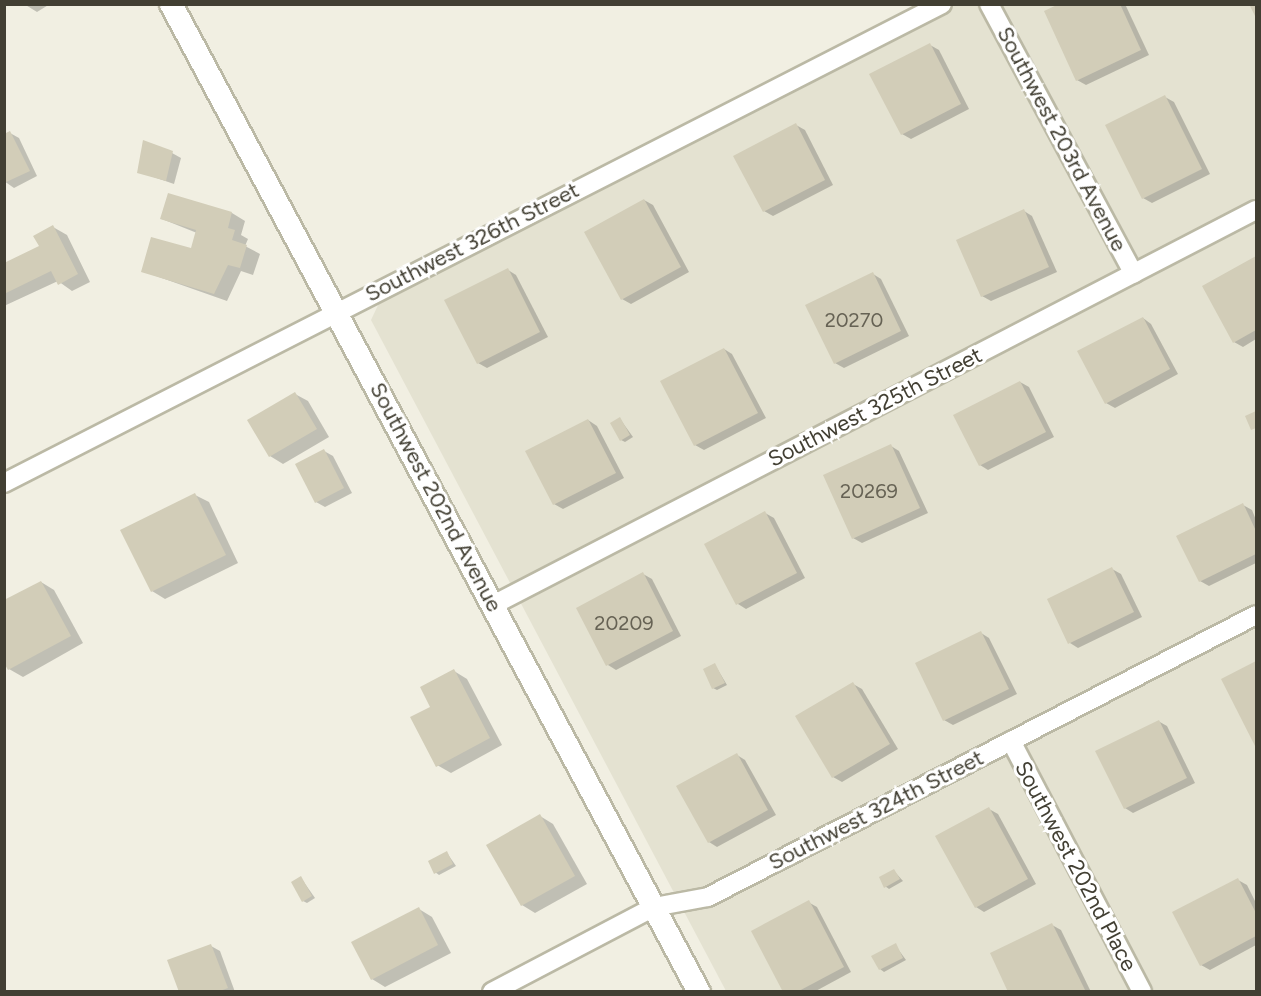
<!DOCTYPE html>
<html>
<head>
<meta charset="utf-8">
<style>
	body { margin:0 }
	#map { position:relative; width:1261px; height:996px; overflow:hidden; background:#f1efe2; font-family:Figtree,sans-serif }
	div>[style] { position:absolute }
	[style*='--x'] { left:calc(var(--x)*1px); top:calc(var(--y)*1px); width:calc(var(--w)*1px); rotate:calc(var(--a)*1deg) }
	.residential>* { inset:0; background:#e4e2d1 }
	.shadow>* { inset:0; background:#0003 }
	.building>* { inset:0; background:#d2cdb8 }
	.roads { filter:drop-shadow(2px 0 #bbb9a5) drop-shadow(-2px 0 #bbb9a5) drop-shadow(0 2px #bbb9a5) drop-shadow(0 -2px #bbb9a5) }
	.minor>* { height:18px; margin:-9px; padding:0 9px; transform-origin:9px; border-radius:9px; background:#fff }
	.tertiary>* { height:22px; margin:-11px; padding:0 11px; transform-origin:11px; border-radius:11px; background:#fff }
	span { translate:-50% -50%; white-space:nowrap; text-align:center; line-height:1.15; -webkit-text-stroke:6px #fff; paint-order:stroke }
	.number-label { font-size:20px; color:#666254 }
	.number-label span { -webkit-text-stroke-width:0 }
	.street-label { font-size:22px; color:#423f33 }
	.frame { position:absolute; inset:0; border:6px solid #423f33; pointer-events:none }
</style>
</head>
<body>
<div id="map">
	<div class="residential">
		<div style="clip-path:polygon(944px 5px,1256px 5px,1256px 991px,726px 991px,371px 320px,380px 301px)"></div>
	</div>
	<div class="shadow">
		<div style="clip-path:polygon(24px 4px,50px 4px,37px 12px)"></div>
		<div style="clip-path:polygon(1063px 4px,1125px 4px,1149px 55px,1086px 85px,1077px 80px)"></div>
		<div style="clip-path:polygon(930px 45px,939px 50px,969px 109px,911px 139px,902px 134px)"></div>
		<div style="clip-path:polygon(1165px 97px,1174px 102px,1210px 174px,1152px 203px,1143px 198px)"></div>
		<div style="clip-path:polygon(796px 125px,805px 130px,833px 185px,773px 216px,764px 211px)"></div>
		<div style="clip-path:polygon(10px 133px,19px 138px,37px 176px,14px 188px,4px 181px)"></div>
		<div style="clip-path:polygon(172px 153px,181px 158px,174px 184px,139px 172px)"></div>
		<div style="clip-path:polygon(644px 200px,653px 205px,689px 272px,631px 304px,622px 299px)"></div>
		<div style="clip-path:polygon(1024px 211px,1032px 216px,1057px 272px,991px 301px,982px 296px)"></div>
		<div style="clip-path:polygon(232px 213px,245px 221px,241px 235px,248px 239px,245px 246px,260px 254px,253px 275px,241px 271px,227px 301px,142px 271px,192px 250px,197px 233px,162px 219px)"></div>
		<div style="clip-path:polygon(53px 227px,67px 235px,90px 282px,72px 291px,58px 281px,4px 306px,4px 265px,41px 247px)"></div>
		<div style="clip-path:polygon(1256px 258px,1256px 339px,1243px 347px,1234px 342px,1204px 286px)"></div>
		<div style="clip-path:polygon(508px 270px,516px 275px,548px 337px,487px 368px,478px 363px)"></div>
		<div style="clip-path:polygon(873px 274px,881px 279px,909px 336px,844px 368px,835px 363px)"></div>
		<div style="clip-path:polygon(1143px 318px,1151px 324px,1178px 374px,1115px 408px,1106px 403px)"></div>
		<div style="clip-path:polygon(724px 349px,732px 354px,766px 418px,704px 450px,695px 445px)"></div>
		<div style="clip-path:polygon(1020px 382px,1029px 387px,1054px 437px,988px 470px,980px 465px)"></div>
		<div style="clip-path:polygon(295px 394px,308px 401px,329px 437px,283px 464px,270px 456px)"></div>
		<div style="clip-path:polygon(620px 419px,633px 437px,625px 442px,621px 440px)"></div>
		<div style="clip-path:polygon(588px 420px,597px 426px,624px 478px,563px 509px,554px 504px)"></div>
		<div style="clip-path:polygon(891px 446px,899px 451px,928px 513px,862px 543px,853px 538px)"></div>
		<div style="clip-path:polygon(324px 451px,333px 456px,352px 493px,325px 507px,316px 502px)"></div>
		<div style="clip-path:polygon(195px 495px,209px 502px,238px 563px,165px 599px,152px 591px)"></div>
		<div style="clip-path:polygon(1243px 505px,1252px 510px,1256px 520px,1256px 563px,1209px 586px,1200px 581px,1178px 537px)"></div>
		<div style="clip-path:polygon(765px 513px,774px 518px,805px 578px,746px 609px,738px 604px)"></div>
		<div style="clip-path:polygon(1112px 569px,1121px 574px,1142px 617px,1078px 648px,1070px 643px)"></div>
		<div style="clip-path:polygon(643px 574px,652px 579px,681px 636px,616px 670px,608px 665px)"></div>
		<div style="clip-path:polygon(41px 582px,54px 590px,83px 643px,23px 677px,9px 669px)"></div>
		<div style="clip-path:polygon(981px 633px,989px 638px,1017px 694px,953px 725px,944px 720px,917px 664px)"></div>
		<div style="clip-path:polygon(1256px 663px,1256px 746px,1223px 679px)"></div>
		<div style="clip-path:polygon(715px 665px,727px 685px,717px 690px,713px 688px)"></div>
		<div style="clip-path:polygon(454px 671px,467px 679px,502px 745px,451px 773px,437px 765px)"></div>
		<div style="clip-path:polygon(853px 684px,862px 689px,898px 749px,842px 782px,833px 777px)"></div>
		<div style="clip-path:polygon(1158px 721px,1167px 726px,1195px 783px,1133px 813px,1125px 808px)"></div>
		<div style="clip-path:polygon(737px 755px,745px 760px,776px 815px,717px 847px,709px 842px)"></div>
		<div style="clip-path:polygon(989px 809px,998px 814px,1036px 884px,984px 912px,976px 907px)"></div>
		<div style="clip-path:polygon(540px 816px,553px 824px,587px 884px,535px 913px,522px 905px)"></div>
		<div style="clip-path:polygon(447px 853px,456px 866px,439px 875px,435px 872px)"></div>
		<div style="clip-path:polygon(894px 871px,903px 881px,889px 889px,885px 886px)"></div>
		<div style="clip-path:polygon(301px 878px,315px 898px,307px 903px,303px 901px)"></div>
		<div style="clip-path:polygon(1238px 880px,1247px 885px,1256px 903px,1256px 945px,1210px 970px,1201px 965px)"></div>
		<div style="clip-path:polygon(808px 902px,817px 907px,851px 972px,814px 992px,785px 992px)"></div>
		<div style="clip-path:polygon(419px 909px,432px 917px,451px 953px,385px 987px,372px 979px)"></div>
		<div style="clip-path:polygon(1052px 925px,1061px 930px,1091px 992px,1010px 992px)"></div>
		<div style="clip-path:polygon(895px 945px,906px 960px,884px 972px,880px 969px)"></div>
		<div style="clip-path:polygon(211px 946px,220px 951px,235px 992px,180px 992px)"></div>
	</div>
	<div class="building">
		<div style="clip-path:polygon(1059px 4px,1120px 4px,1141px 50px,1076px 81px,1044px 11px)"></div>
		<div style="clip-path:polygon(1249px 4px,1256px 4px,1256px 18px)"></div>
		<div style="clip-path:polygon(930px 43px,961px 104px,901px 135px,869px 74px)"></div>
		<div style="clip-path:polygon(1165px 95px,1202px 169px,1142px 199px,1105px 125px)"></div>
		<div style="clip-path:polygon(796px 123px,825px 180px,763px 212px,733px 156px)"></div>
		<div style="clip-path:polygon(10px 131px,30px 171px,4px 183px,4px 134px)"></div>
		<div style="clip-path:polygon(143px 140px,173px 151px,166px 181px,137px 173px)"></div>
		<div style="clip-path:polygon(168px 193px,232px 212px,228px 228px,235px 230px,232px 240px,247px 245px,240px 268px,228px 265px,214px 294px,141px 272px,151px 237px,191px 248px,196px 230px,160px 219px)"></div>
		<div style="clip-path:polygon(644px 199px,681px 267px,621px 300px,584px 232px)"></div>
		<div style="clip-path:polygon(1024px 209px,1049px 267px,981px 297px,956px 240px)"></div>
		<div style="clip-path:polygon(53px 225px,78px 274px,58px 285px,51px 271px,4px 294px,4px 263px,39px 246px,33px 236px)"></div>
		<div style="clip-path:polygon(1256px 256px,1256px 330px,1233px 343px,1202px 286px)"></div>
		<div style="clip-path:polygon(508px 268px,540px 332px,477px 364px,444px 300px)"></div>
		<div style="clip-path:polygon(873px 272px,901px 331px,834px 364px,805px 305px)"></div>
		<div style="clip-path:polygon(1143px 317px,1170px 369px,1105px 404px,1077px 351px)"></div>
		<div style="clip-path:polygon(724px 348px,758px 413px,694px 446px,660px 381px)"></div>
		<div style="clip-path:polygon(1020px 381px,1046px 432px,979px 466px,953px 415px)"></div>
		<div style="clip-path:polygon(295px 392px,317px 429px,269px 457px,247px 420px)"></div>
		<div style="clip-path:polygon(1256px 411px,1256px 428px,1251px 430px,1245px 416px)"></div>
		<div style="clip-path:polygon(620px 417px,630px 435px,620px 441px,610px 423px)"></div>
		<div style="clip-path:polygon(588px 419px,616px 473px,553px 505px,525px 451px)"></div>
		<div style="clip-path:polygon(891px 444px,920px 508px,852px 539px,823px 475px)"></div>
		<div style="clip-path:polygon(324px 449px,344px 488px,315px 503px,295px 464px)"></div>
		<div style="clip-path:polygon(195px 493px,226px 555px,151px 592px,120px 530px)"></div>
		<div style="clip-path:polygon(1243px 503px,1256px 531px,1256px 554px,1199px 582px,1176px 536px)"></div>
		<div style="clip-path:polygon(765px 511px,797px 573px,736px 605px,704px 544px)"></div>
		<div style="clip-path:polygon(1112px 567px,1134px 612px,1068px 644px,1047px 599px)"></div>
		<div style="clip-path:polygon(643px 572px,673px 631px,606px 666px,576px 608px)"></div>
		<div style="clip-path:polygon(41px 581px,71px 636px,8px 670px,4px 663px,4px 600px)"></div>
		<div style="clip-path:polygon(981px 631px,1009px 689px,943px 721px,915px 663px)"></div>
		<div style="clip-path:polygon(1256px 661px,1256px 746px,1255px 746px,1221px 679px)"></div>
		<div style="clip-path:polygon(715px 663px,725px 683px,712px 689px,703px 669px)"></div>
		<div style="clip-path:polygon(454px 669px,490px 738px,436px 767px,410px 717px,430px 707px,420px 687px)"></div>
		<div style="clip-path:polygon(853px 682px,890px 744px,832px 778px,795px 716px)"></div>
		<div style="clip-path:polygon(1159px 720px,1187px 778px,1124px 809px,1095px 751px)"></div>
		<div style="clip-path:polygon(737px 753px,768px 810px,708px 843px,676px 786px)"></div>
		<div style="clip-path:polygon(989px 807px,1028px 879px,975px 908px,935px 836px)"></div>
		<div style="clip-path:polygon(540px 814px,575px 876px,521px 906px,486px 845px)"></div>
		<div style="clip-path:polygon(447px 851px,453px 864px,434px 874px,428px 861px)"></div>
		<div style="clip-path:polygon(894px 869px,900px 879px,884px 888px,879px 877px)"></div>
		<div style="clip-path:polygon(301px 876px,312px 896px,302px 902px,291px 882px)"></div>
		<div style="clip-path:polygon(1238px 878px,1256px 913px,1256px 936px,1200px 966px,1172px 912px)"></div>
		<div style="clip-path:polygon(809px 900px,844px 967px,797px 992px,783px 992px,751px 931px)"></div>
		<div style="clip-path:polygon(419px 907px,438px 945px,371px 980px,351px 942px)"></div>
		<div style="clip-path:polygon(1052px 923px,1086px 992px,1008px 992px,990px 953px)"></div>
		<div style="clip-path:polygon(896px 943px,903px 958px,879px 970px,871px 956px)"></div>
		<div style="clip-path:polygon(211px 944px,228px 988px,217px 992px,179px 992px,167px 960px)"></div>
	</div>
	<div class="roads">
		<div class="minor">
			<div style="--x:989;--y:4;--w:306;--a:61.8"></div>
			<div style="--x:4;--y:483;--w:1053;--a:-27.05"></div>
			<div style="--x:493;--y:605;--w:859;--a:-27.37"></div>
			<div style="--x:1011;--y:741;--w:283;--a:62.4"></div>
			<div style="--x:492;--y:992;--w:183;--a:-27.7"></div>
			<div style="--x:654;--y:907;--w:55;--a:-10.5"></div>
			<div style="--x:708;--y:897;--w:616;--a:-27.23"></div>
		</div>
		<div class="tertiary">
			<div style="--x:171;--y:4;--w:1120;--a:61.88"></div>
		</div>
	</div>
	<div class="number-label">
		<span style="left:854px;top:320px">20270</span>
		<span style="left:869px;top:491px">20269</span>
		<span style="left:624px;top:623px">20209</span>
	</div>
	<div class="street-label">
		<span style="left:1062px;top:139px;rotate:62deg">Southwest 203rd Avenue</span>
		<span style="left:472px;top:242px;rotate:-27deg">Southwest 326th Street</span>
		<span style="left:875px;top:407px;rotate:-27deg">Southwest 325th Street</span>
		<span style="left:436px;top:497px;rotate:62deg">Southwest 202nd Avenue</span>
		<span style="left:876px;top:810px;rotate:-27deg">Southwest 324th Street</span>
		<span style="left:1076px;top:866px;rotate:62deg">Southwest 202nd Place</span>
	</div>
	<div class="frame"></div>
</div>
</body>
</html>
